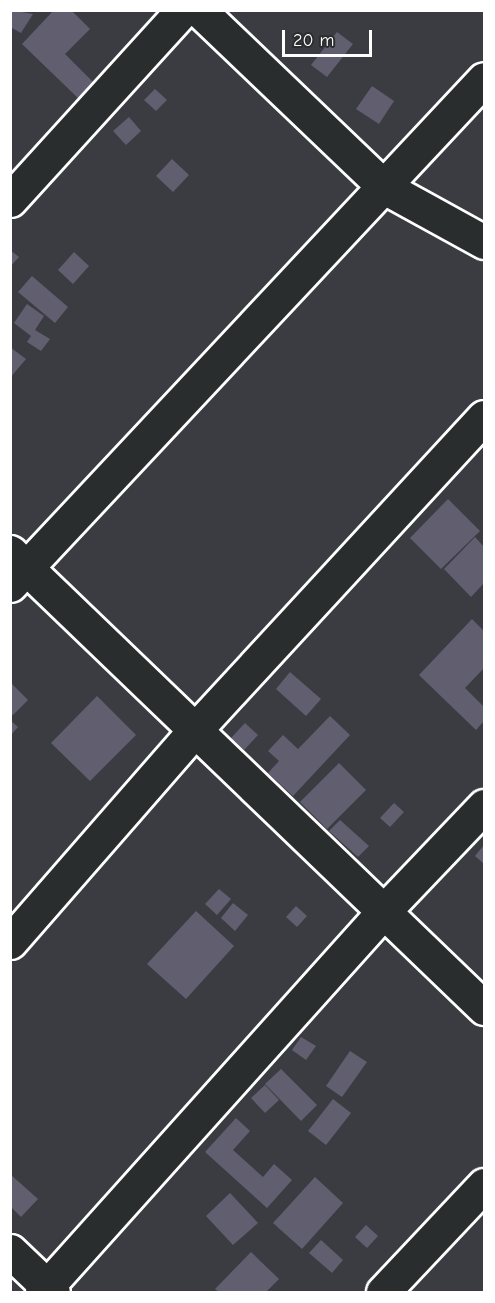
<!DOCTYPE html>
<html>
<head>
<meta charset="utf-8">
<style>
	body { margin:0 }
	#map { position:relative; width:495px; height:1303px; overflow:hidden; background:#3a3c42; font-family:"Comic Neue",sans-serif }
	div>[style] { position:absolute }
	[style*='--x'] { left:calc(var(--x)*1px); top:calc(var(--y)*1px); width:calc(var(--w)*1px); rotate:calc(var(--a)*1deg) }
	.building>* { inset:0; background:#615e70 }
	.roads { filter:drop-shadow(2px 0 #fff) drop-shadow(-2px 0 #fff) drop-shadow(0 2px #fff) drop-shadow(0 -2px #fff) }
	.minor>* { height:33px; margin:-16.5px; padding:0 16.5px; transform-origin:16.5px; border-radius:16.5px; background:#2a2d2e }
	span { translate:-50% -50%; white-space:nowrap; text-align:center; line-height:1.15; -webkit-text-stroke:4.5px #2a2d2e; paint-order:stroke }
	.frame { position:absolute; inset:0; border:12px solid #fff; pointer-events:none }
	.scale { position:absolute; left:282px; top:30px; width:90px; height:27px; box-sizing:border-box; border:3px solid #fff; border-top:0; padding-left:8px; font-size:18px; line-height:21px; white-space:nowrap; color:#fff; -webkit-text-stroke:4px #2a2d2e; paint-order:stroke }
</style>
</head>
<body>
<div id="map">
	<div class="building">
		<div style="clip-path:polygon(10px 10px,33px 14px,21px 33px,10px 27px)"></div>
		<div style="clip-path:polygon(54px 10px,71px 10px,90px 29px,65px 54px,96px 85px,80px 100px,22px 44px)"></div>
		<div style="clip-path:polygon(337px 32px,353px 44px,327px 77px,311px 65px)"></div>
		<div style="clip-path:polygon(372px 86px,394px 101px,379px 124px,356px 109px)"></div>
		<div style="clip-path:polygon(155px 89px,167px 100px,156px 111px,144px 100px)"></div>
		<div style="clip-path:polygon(129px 117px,141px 131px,126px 145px,113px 131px)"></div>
		<div style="clip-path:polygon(172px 159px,189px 175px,173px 192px,156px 176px)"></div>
		<div style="clip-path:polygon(10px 250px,19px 257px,10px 267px)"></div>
		<div style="clip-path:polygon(74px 252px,89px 266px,73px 284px,58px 270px)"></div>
		<div style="clip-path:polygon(32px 276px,68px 307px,55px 323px,18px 292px)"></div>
		<div style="clip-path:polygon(27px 304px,44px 316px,35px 330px,50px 339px,41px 351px,27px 342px,31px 336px,14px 323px)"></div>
		<div style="clip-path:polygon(10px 347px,26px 359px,10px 378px)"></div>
		<div style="clip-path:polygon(448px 499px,480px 531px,441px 569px,410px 538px)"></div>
		<div style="clip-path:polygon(475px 537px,484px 547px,484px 583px,471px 597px,444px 569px)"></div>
		<div style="clip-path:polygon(472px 619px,484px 631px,484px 668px,465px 688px,484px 707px,484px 721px,476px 730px,419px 675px)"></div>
		<div style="clip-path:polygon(290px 672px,321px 699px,306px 716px,276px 689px)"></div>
		<div style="clip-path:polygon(12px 684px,28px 700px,13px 715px,10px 713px)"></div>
		<div style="clip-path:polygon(97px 696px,136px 735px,90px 781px,51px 743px)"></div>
		<div style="clip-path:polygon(330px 716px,350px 735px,293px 796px,268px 773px,279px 761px,268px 751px,283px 735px,298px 749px)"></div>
		<div style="clip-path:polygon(10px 720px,18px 727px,10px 736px)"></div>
		<div style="clip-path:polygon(245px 723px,258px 735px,244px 750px,231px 738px)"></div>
		<div style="clip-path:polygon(339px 763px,366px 790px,327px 829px,300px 802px)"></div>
		<div style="clip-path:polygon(394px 803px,404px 812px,390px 827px,380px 818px)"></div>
		<div style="clip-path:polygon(340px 820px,369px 846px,358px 857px,329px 831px)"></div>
		<div style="clip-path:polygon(484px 845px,484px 864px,475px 856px)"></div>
		<div style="clip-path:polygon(219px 889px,231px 899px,217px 915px,205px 904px)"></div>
		<div style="clip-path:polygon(233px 903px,248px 915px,235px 931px,221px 918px)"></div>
		<div style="clip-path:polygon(296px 906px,307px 916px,297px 927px,286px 917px)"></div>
		<div style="clip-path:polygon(196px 911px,234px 946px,186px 999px,147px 964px)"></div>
		<div style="clip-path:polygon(301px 1037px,316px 1046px,306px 1060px,292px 1050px)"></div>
		<div style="clip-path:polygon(350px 1051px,367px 1062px,342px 1097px,326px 1086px)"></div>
		<div style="clip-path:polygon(281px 1069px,317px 1105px,301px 1121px,265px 1084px)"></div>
		<div style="clip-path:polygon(265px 1085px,279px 1100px,265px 1113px,251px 1098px)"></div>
		<div style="clip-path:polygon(333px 1099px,351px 1113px,326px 1145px,308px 1131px)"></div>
		<div style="clip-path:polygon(236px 1118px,250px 1131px,233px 1150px,263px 1177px,274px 1164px,292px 1180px,267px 1208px,205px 1152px)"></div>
		<div style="clip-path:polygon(10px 1174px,38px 1199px,21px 1217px,10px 1206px)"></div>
		<div style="clip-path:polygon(315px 1177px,343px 1203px,302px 1249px,273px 1223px)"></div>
		<div style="clip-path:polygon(230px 1193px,258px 1223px,233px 1245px,206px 1216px)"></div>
		<div style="clip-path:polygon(366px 1225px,378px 1236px,367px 1248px,355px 1237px)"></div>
		<div style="clip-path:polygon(321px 1240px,343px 1260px,332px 1273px,309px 1253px)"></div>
		<div style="clip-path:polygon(251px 1252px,279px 1279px,266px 1292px,219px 1292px,215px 1289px)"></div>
	</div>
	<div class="roads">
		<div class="minor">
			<div style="--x:199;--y:10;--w:256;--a:43.7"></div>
			<div style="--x:384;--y:187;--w:114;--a:28.8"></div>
			<div style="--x:10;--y:200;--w:257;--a:-47.7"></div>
			<div style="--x:10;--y:552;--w:658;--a:43.89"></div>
			<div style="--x:10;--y:585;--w:693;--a:-46.87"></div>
			<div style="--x:10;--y:942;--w:281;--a:-48.9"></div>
			<div style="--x:195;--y:730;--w:426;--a:-47.3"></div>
			<div style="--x:10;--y:1251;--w:59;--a:43.6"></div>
			<div style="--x:42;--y:1292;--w:512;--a:-48.09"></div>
			<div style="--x:384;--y:911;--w:145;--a:-46.4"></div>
			<div style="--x:383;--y:1292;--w:147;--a:-46.7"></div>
		</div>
	</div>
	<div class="frame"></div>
	<div class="scale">20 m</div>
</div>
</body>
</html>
